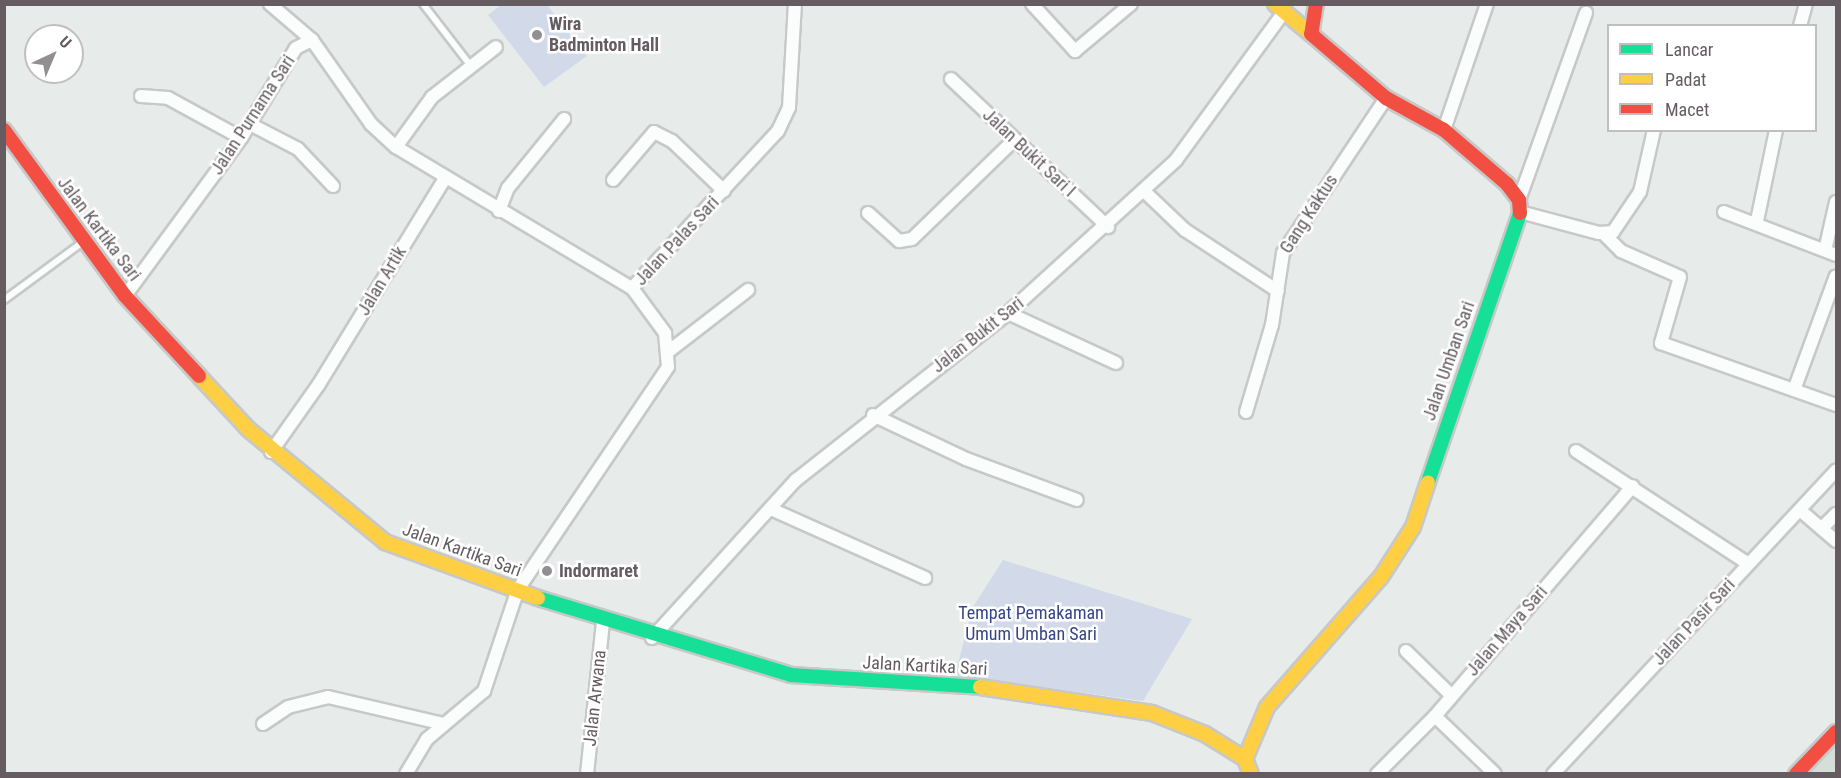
<!DOCTYPE html>
<html>
<head>
<meta charset="utf-8">
<style>
	body { margin:0 }
	#map { position:relative; width:1841px; height:778px; overflow:hidden; background:#e7ecea; font-family:"Roboto Condensed",sans-serif }
	div>[style] { position:absolute }
	[style*='--x'] { left:calc(var(--x)*1px); top:calc(var(--y)*1px); width:calc(var(--w)*1px); rotate:calc(var(--a)*1deg) }
	.education>* { inset:0; background:#d6deda }
	.green>* { inset:0; background:#d2d9e8 }
	.roads { filter:drop-shadow(2px 0 #c7c8c8) drop-shadow(-2px 0 #c7c8c8) drop-shadow(0 2px #c7c8c8) drop-shadow(0 -2px #c7c8c8) }
	.lane>* { height:6px; margin:-3px; padding:0 3px; transform-origin:3px; border-radius:3px; background:#fbfcfc }
	.street>* { height:12px; margin:-6px; padding:0 6px; transform-origin:6px; border-radius:6px; background:#fbfcfc }
	.fast>* { height:14px; margin:-7px; padding:0 7px; transform-origin:7px; border-radius:7px; background:#16e098 }
	.slow>* { height:14px; margin:-7px; padding:0 7px; transform-origin:7px; border-radius:7px; background:#ffcf43 }
	.jam>* { height:14px; margin:-7px; padding:0 7px; transform-origin:7px; border-radius:7px; background:#f24e42 }
	.dots>* { width:16px; height:16px; translate:-50% -50%; box-sizing:border-box; border:3px solid #fff; border-radius:50% }
	span { translate:-50% -50%; white-space:nowrap; text-align:center; line-height:1.15; -webkit-text-stroke:5px #fff; paint-order:stroke }
	.poi-label { font-size:18px; color:#655c62; font-weight:700 }
	.left { translate:0 -50%; text-align:left }
	.street-label { font-size:18px; color:#655c62 }
	.park-label { font-size:18px; color:#36458a }
	.frame { position:absolute; inset:0; border:6px solid #655c62; pointer-events:none }
	.legend { position:absolute; left:1607px; top:24px; width:210px; height:108px; box-sizing:border-box; background:#fff; border:2px solid #c1bec0; margin:0; padding:8px 10px; list-style:none; font-size:18px; color:#655c62 }
	.legend li { display:flex; align-items:center; gap:12px; height:30px }
	.legend b { width:30px; border:2px solid #c1bec0 }
	.north { position:absolute; left:24px; top:24px; width:60px; height:60px; box-sizing:border-box; background:#fff; border:2px solid #c1bec0; border-radius:50%; rotate:44deg; font-size:16px; font-weight:700; line-height:24px; text-align:center; color:#655c62 }
	.north::after { content:''; display:block; margin:auto; width:21px; height:27px; background:#928e92; clip-path:polygon(50% 0,100% 100%,50% 72%,0 100%) }
</style>
</head>
<body>
<div id="map">
	<div class="education">
		<div style="clip-path:polygon(1836px 741px,1836px 773px,1805px 773px)"></div>
	</div>
	<div class="green">
		<div style="clip-path:polygon(501px 5px,547px 5px,587px 56px,544px 87px,488px 15px)"></div>
		<div style="clip-path:polygon(1003px 560px,1192px 619px,1143px 701px,955px 675px,973px 607px)"></div>
	</div>
	<div class="roads">
		<div class="lane">
			<div style="--x:423;--y:4;--w:78;--a:52.3"></div>
			<div style="--x:4;--y:300;--w:98;--a:-36.3"></div>
		</div>
		<div class="street">
			<div style="--x:270;--y:4;--w:55;--a:40.6"></div>
			<div style="--x:1032;--y:4;--w:64;--a:47.5"></div>
			<div style="--x:1075;--y:51;--w:73;--a:-40"></div>
			<div style="--x:1800;--y:26;--w:23;--a:-75"></div>
			<div style="--x:951;--y:79;--w:216;--a:43.3"></div>
			<div style="--x:141;--y:96;--w:27;--a:4"></div>
			<div style="--x:168;--y:98;--w:83;--a:28.7"></div>
			<div style="--x:250;--y:124;--w:54;--a:27.5"></div>
			<div style="--x:298;--y:149;--w:51;--a:46.6"></div>
			<div style="--x:1444;--y:130;--w:133;--a:-71.2"></div>
			<div style="--x:396;--y:147;--w:62;--a:-54.2"></div>
			<div style="--x:432;--y:97;--w:81;--a:-38"></div>
			<div style="--x:613;--y:180;--w:63;--a:-49.5"></div>
			<div style="--x:654;--y:132;--w:20;--a:27"></div>
			<div style="--x:672;--y:141;--w:72;--a:43.9"></div>
			<div style="--x:1144;--y:191;--w:57;--a:43.6"></div>
			<div style="--x:1185;--y:230;--w:111;--a:33.3"></div>
			<div style="--x:1519;--y:200;--w:199;--a:-70.3"></div>
			<div style="--x:499;--y:211;--w:25;--a:-69"></div>
			<div style="--x:508;--y:188;--w:89;--a:-50.9"></div>
			<div style="--x:1520;--y:212;--w:82;--a:14.9"></div>
			<div style="--x:1599;--y:233;--w:14;--a:-4"></div>
			<div style="--x:1613;--y:232;--w:48;--a:-56"></div>
			<div style="--x:1640;--y:192;--w:64;--a:-77.3"></div>
			<div style="--x:1724;--y:212;--w:120;--a:21"></div>
			<div style="--x:868;--y:213;--w:42;--a:42.1"></div>
			<div style="--x:899;--y:241;--w:13;--a:-9"></div>
			<div style="--x:912;--y:239;--w:142;--a:-44.1"></div>
			<div style="--x:1757;--y:221;--w:93;--a:-78.2"></div>
			<div style="--x:1605;--y:235;--w:23;--a:45"></div>
			<div style="--x:1621;--y:251;--w:64;--a:23.8"></div>
			<div style="--x:1680;--y:277;--w:69;--a:106.1"></div>
			<div style="--x:1661;--y:343;--w:186;--a:19.5"></div>
			<div style="--x:1826;--y:246;--w:45;--a:-77.2"></div>
			<div style="--x:632;--y:288;--w:214;--a:-47.1"></div>
			<div style="--x:778;--y:131;--w:26;--a:-65"></div>
			<div style="--x:789;--y:107;--w:103;--a:-86.7"></div>
			<div style="--x:125;--y:296;--w:196;--a:-53.7"></div>
			<div style="--x:241;--y:138;--w:105;--a:-58.6"></div>
			<div style="--x:296;--y:48;--w:18;--a:-27"></div>
			<div style="--x:312;--y:40;--w:103;--a:54.9"></div>
			<div style="--x:371;--y:124;--w:34;--a:43"></div>
			<div style="--x:396;--y:147;--w:275;--a:30.9"></div>
			<div style="--x:632;--y:288;--w:56;--a:53.7"></div>
			<div style="--x:665;--y:333;--w:34;--a:85"></div>
			<div style="--x:668;--y:367;--w:268;--a:124"></div>
			<div style="--x:518;--y:589;--w:108;--a:108.4"></div>
			<div style="--x:484;--y:691;--w:75;--a:139.9"></div>
			<div style="--x:427;--y:739;--w:41;--a:121"></div>
			<div style="--x:1008;--y:313;--w:119;--a:24.8"></div>
			<div style="--x:669;--y:351;--w:100;--a:-37.7"></div>
			<div style="--x:1794;--y:390;--w:121;--a:-69.8"></div>
			<div style="--x:1246;--y:412;--w:91;--a:-73.4"></div>
			<div style="--x:1272;--y:325;--w:73;--a:-81.3"></div>
			<div style="--x:1283;--y:253;--w:186;--a:-56.4"></div>
			<div style="--x:873;--y:415;--w:103;--a:25.3"></div>
			<div style="--x:966;--y:459;--w:118;--a:20.3"></div>
			<div style="--x:1576;--y:451;--w:204;--a:33.2"></div>
			<div style="--x:271;--y:452;--w:83;--a:-54.8"></div>
			<div style="--x:319;--y:384;--w:241;--a:-58.5"></div>
			<div style="--x:771;--y:509;--w:169;--a:24.1"></div>
			<div style="--x:1801;--y:511;--w:46;--a:40.6"></div>
			<div style="--x:1822;--y:528;--w:20;--a:-45"></div>
			<div style="--x:652;--y:638;--w:214;--a:-47.7"></div>
			<div style="--x:796;--y:480;--w:270;--a:-38.2"></div>
			<div style="--x:1008;--y:313;--w:227;--a:-42.3"></div>
			<div style="--x:1176;--y:160;--w:182;--a:-53.9"></div>
			<div style="--x:1406;--y:651;--w:64;--a:44.4"></div>
			<div style="--x:1435;--y:716;--w:83;--a:44"></div>
			<div style="--x:263;--y:724;--w:30;--a:-34"></div>
			<div style="--x:288;--y:707;--w:41;--a:-14"></div>
			<div style="--x:328;--y:697;--w:119;--a:13.1"></div>
			<div style="--x:587;--y:774;--w:153;--a:-84"></div>
			<div style="--x:1377;--y:774;--w:82;--a:-45"></div>
			<div style="--x:1435;--y:716;--w:303;--a:-49.3"></div>
			<div style="--x:1553;--y:774;--w:415;--a:-47"></div>
		</div>
		<div class="fast">
			<div style="--x:1428;--y:482;--w:284;--a:-71.1"></div>
			<div style="--x:538;--y:598;--w:264;--a:16.9"></div>
			<div style="--x:791;--y:675;--w:189;--a:3.6"></div>
		</div>
		<div class="slow">
			<div style="--x:1275;--y:4;--w:47;--a:39.8"></div>
			<div style="--x:199;--y:376;--w:72;--a:47.2"></div>
			<div style="--x:248;--y:429;--w:178;--a:39.5"></div>
			<div style="--x:385;--y:542;--w:163;--a:20.1"></div>
			<div style="--x:980;--y:687;--w:174;--a:8.6"></div>
			<div style="--x:1152;--y:713;--w:57;--a:21.6"></div>
			<div style="--x:1205;--y:734;--w:47;--a:32"></div>
			<div style="--x:1251;--y:774;--w:16;--a:-112"></div>
			<div style="--x:1245;--y:759;--w:56;--a:-67.1"></div>
			<div style="--x:1267;--y:707;--w:173;--a:-48.8"></div>
			<div style="--x:1381;--y:577;--w:59;--a:-57.4"></div>
			<div style="--x:1413;--y:527;--w:47;--a:-71.6"></div>
		</div>
		<div class="jam">
			<div style="--x:1316;--y:4;--w:30;--a:99"></div>
			<div style="--x:1311;--y:34;--w:99;--a:40.5"></div>
			<div style="--x:1386;--y:98;--w:66;--a:28.9"></div>
			<div style="--x:1444;--y:130;--w:83;--a:40.6"></div>
			<div style="--x:1507;--y:184;--w:20;--a:53"></div>
			<div style="--x:1519;--y:200;--w:13;--a:86"></div>
			<div style="--x:4;--y:130;--w:205;--a:53.9"></div>
			<div style="--x:125;--y:296;--w:109;--a:47.2"></div>
			<div style="--x:1796;--y:774;--w:58;--a:-46.4"></div>
		</div>
	</div>
	<div class="dots">
		<div style="left:537px;top:35px;background:#928e92"></div>
		<div style="left:547px;top:571px;background:#928e92"></div>
	</div>
	<div class="poi-label">
		<span class="left" style="left:549px;top:35px">Wira<br>Badminton Hall</span>
		<span class="left" style="left:559px;top:571px">Indormaret</span>
	</div>
	<div class="street-label">
		<span style="left:253px;top:115px;rotate:-57deg">Jalan Purnama Sari</span>
		<span style="left:1029px;top:153px;rotate:43deg">Jalan Bukit Sari I</span>
		<span style="left:1309px;top:214px;rotate:-57deg">Gang Kaktus</span>
		<span style="left:99px;top:229px;rotate:53deg">Jalan Kartika Sari</span>
		<span style="left:677px;top:241px;rotate:-47deg">Jalan Palas Sari</span>
		<span style="left:382px;top:281px;rotate:-59deg">Jalan Artik</span>
		<span style="left:978px;top:335px;rotate:-38deg">Jalan Bukit Sari</span>
		<span style="left:1449px;top:361px;rotate:-71deg">Jalan Umban Sari</span>
		<span style="left:462px;top:550px;rotate:20deg">Jalan Kartika Sari</span>
		<span style="left:1694px;top:622px;rotate:-47deg">Jalan Pasir Sari</span>
		<span style="left:1507px;top:631px;rotate:-49deg">Jalan Maya Sari</span>
		<span style="left:925px;top:666px;rotate:3deg">Jalan Kartika Sari</span>
		<span style="left:595px;top:698px;rotate:-84deg">Jalan Arwana</span>
	</div>
	<div class="park-label">
		<span style="left:1031px;top:624px">Tempat Pemakaman<br>Umum Umban Sari</span>
	</div>
	<div class="frame"></div>
	<ul class="legend">
	<li><b style="height:8px;background:#16e098"></b>Lancar</li>
	<li><b style="height:8px;background:#ffcf43"></b>Padat</li>
	<li><b style="height:8px;background:#f24e42"></b>Macet</li>
	</ul>
	<div class="north">U</div>
</div>
</body>
</html>
